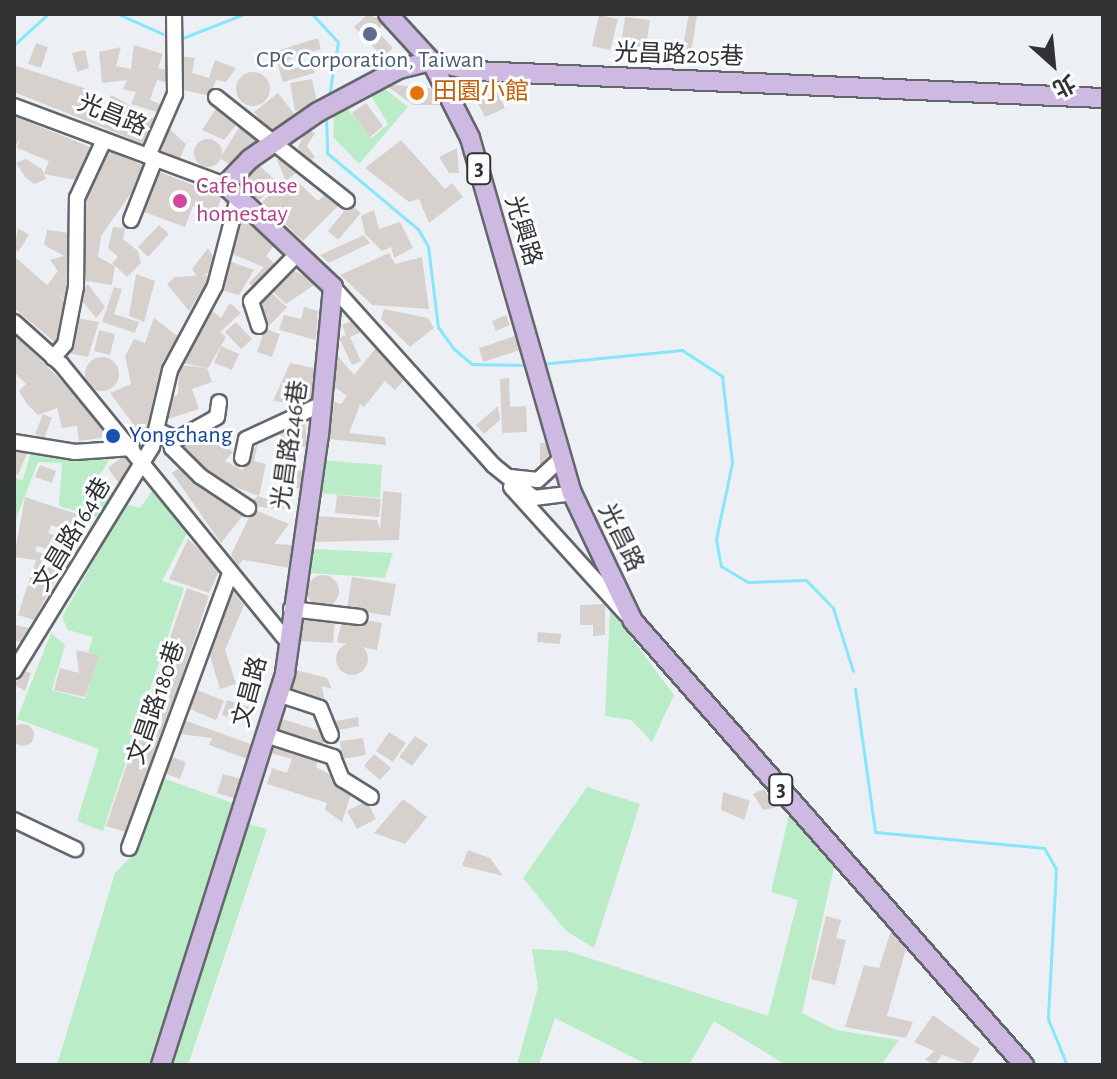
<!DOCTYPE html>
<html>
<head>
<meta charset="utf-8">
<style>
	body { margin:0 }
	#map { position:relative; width:1117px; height:1079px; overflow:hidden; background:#ecf0f4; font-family:"Alegreya Sans","Noto Sans TC",sans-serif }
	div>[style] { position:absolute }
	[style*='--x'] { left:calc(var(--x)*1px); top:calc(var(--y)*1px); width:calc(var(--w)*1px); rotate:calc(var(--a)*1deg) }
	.green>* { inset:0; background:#b9ecc7 }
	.stream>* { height:3px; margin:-1.5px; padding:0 1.5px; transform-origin:1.5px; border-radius:1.5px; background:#86e6fc }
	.building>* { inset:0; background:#d7d1ce }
	.round { border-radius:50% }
	.roads { filter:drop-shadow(2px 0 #63676b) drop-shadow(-2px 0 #63676b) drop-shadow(0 2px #63676b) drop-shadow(0 -2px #63676b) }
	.minor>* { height:14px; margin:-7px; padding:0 7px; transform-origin:7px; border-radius:7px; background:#fff }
	.major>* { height:18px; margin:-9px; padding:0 9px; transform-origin:9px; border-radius:9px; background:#ceb9e2 }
	.dots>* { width:22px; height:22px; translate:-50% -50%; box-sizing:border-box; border:4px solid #fbfdff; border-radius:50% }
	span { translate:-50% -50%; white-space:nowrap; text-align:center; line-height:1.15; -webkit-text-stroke:6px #fbfdff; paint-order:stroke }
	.shield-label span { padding:2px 6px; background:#fbfdff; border:2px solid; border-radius:6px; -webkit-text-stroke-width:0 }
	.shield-label { font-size:22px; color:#303233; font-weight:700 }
	.street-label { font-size:24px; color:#303233 }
	.service-label { font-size:24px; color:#4e5e75 }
	.food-label { font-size:24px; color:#c56008 }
	.left { translate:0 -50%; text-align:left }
	.hotel-label { font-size:24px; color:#b23c85 }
	.transit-label { font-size:24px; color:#164399 }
	.frame { position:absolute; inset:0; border:16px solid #303233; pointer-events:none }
	.north { position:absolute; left:1013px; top:24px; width:80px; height:80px; -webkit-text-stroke:6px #fbfdff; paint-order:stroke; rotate:153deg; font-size:22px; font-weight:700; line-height:32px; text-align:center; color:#303233 }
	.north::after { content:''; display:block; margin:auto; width:28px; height:36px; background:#303233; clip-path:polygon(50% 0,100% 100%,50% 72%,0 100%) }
</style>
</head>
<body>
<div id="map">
	<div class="green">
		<div style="clip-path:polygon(380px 85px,408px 107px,359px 164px,333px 137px,334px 116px,347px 108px,372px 138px,388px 124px,369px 92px)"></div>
		<div style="clip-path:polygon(31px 451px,111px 457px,95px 482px,114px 493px,101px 518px,59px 506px,62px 463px,38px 462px,14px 524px,14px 478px,23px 480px)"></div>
		<div style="clip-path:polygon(320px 460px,382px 465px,380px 498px,317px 493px)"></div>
		<div style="clip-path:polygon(148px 477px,188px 531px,162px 581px,184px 588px,103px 831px,77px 821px,99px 749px,17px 719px,51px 633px,65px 645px,52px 690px,85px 699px,98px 655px,88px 652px,93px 637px,68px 630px,62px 617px,126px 504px,140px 508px,153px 490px)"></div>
		<div style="clip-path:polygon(313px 549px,393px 553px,385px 578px,311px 573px)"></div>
		<div style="clip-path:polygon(610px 609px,674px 695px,652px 742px,631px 720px,605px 716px)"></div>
		<div style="clip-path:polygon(163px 778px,235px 804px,153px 1065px,57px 1065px,115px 873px,138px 849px)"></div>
		<div style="clip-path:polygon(587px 787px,640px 804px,594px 948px,566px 931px,523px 878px)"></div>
		<div style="clip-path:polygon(789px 815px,834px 867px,802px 1013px,836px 1030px,899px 1040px,881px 1065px,786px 1065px,714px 1021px,689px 1065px,648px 1065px,555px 1018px,539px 1065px,517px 1065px,538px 988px,532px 949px,567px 951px,768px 1016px,798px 900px,771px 892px)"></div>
		<div style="clip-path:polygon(249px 824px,267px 829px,188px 1065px,165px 1065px)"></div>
	</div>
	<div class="stream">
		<div style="--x:118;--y:14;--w:49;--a:24"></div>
		<div style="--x:312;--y:14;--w:38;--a:47"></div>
		<div style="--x:338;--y:42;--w:55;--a:99.5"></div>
		<div style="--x:180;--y:39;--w:69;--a:-21.3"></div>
		<div style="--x:14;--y:45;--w:46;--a:-42.4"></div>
		<div style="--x:326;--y:116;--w:37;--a:88"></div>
		<div style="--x:327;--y:153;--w:119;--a:39.9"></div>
		<div style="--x:418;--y:229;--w:20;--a:60"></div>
		<div style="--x:428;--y:246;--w:82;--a:83"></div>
		<div style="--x:438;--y:327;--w:27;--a:54"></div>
		<div style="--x:454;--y:349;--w:23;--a:40"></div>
		<div style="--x:472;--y:364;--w:57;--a:1"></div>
		<div style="--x:540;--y:364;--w:143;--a:-5.6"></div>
		<div style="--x:682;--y:350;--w:48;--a:33"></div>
		<div style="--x:722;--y:376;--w:88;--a:83.4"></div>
		<div style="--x:732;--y:463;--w:78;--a:101.9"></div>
		<div style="--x:716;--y:539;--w:27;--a:80"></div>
		<div style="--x:721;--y:566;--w:31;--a:31"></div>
		<div style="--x:748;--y:582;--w:58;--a:-2"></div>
		<div style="--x:806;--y:580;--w:39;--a:46"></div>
		<div style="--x:833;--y:608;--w:66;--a:72.4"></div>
		<div style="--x:855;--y:689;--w:144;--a:82"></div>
		<div style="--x:875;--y:832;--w:170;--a:5.4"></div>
		<div style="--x:1044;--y:848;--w:24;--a:60"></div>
		<div style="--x:1056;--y:869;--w:150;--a:93.1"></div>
		<div style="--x:1048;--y:1019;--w:50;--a:67.6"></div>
	</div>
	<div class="building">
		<div style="clip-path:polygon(368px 14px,385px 22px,377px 31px,393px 48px,383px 57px,354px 27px)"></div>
		<div style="clip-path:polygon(689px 14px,697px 15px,691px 52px,682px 51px)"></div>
		<div style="clip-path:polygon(599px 15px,618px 19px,610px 50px,592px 46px)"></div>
		<div style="clip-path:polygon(625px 17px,650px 20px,644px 61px,619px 57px)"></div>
		<div style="clip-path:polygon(318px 38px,321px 49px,288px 60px,291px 69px,312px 63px,315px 73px,283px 82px,274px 52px)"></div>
		<div style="clip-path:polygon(36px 43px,48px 47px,41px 68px,28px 64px)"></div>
		<div style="clip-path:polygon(134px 45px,163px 54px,158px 68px,170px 71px,165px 82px,157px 80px,150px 100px,166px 106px,163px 114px,131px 104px,136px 92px,123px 89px,127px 80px,102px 83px,99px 52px,121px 47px,116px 66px,131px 69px)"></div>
		<div style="clip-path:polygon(85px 50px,89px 68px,77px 72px,72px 53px)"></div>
		<div style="clip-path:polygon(178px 56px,195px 58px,192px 73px,209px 78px,215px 60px,236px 68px,226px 82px,216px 80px,210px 96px,179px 89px)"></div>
		<div style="clip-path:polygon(14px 65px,87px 89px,83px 98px,98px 96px,94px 105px,105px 110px,111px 95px,137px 109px,134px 116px,161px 118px,149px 146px,14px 92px)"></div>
		<div class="round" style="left:236px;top:72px;width:34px;height:34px"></div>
		<div style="clip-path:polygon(312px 79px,318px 107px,295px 111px,290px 83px)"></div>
		<div style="clip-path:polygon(384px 84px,437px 89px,442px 105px,413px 105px)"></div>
		<div style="clip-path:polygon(497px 91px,505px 108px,485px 117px,477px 101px)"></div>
		<div style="clip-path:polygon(278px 93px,296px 116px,272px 135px,254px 112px)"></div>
		<div style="clip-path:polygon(366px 103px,383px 126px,370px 137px,352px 113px)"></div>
		<div style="clip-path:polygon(219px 104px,240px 120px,224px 140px,202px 130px)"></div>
		<div style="clip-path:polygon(14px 116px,95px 149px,81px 181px,44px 174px,49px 161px,17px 148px,20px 139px,14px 148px)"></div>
		<div style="clip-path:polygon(243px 121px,263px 137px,234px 168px,220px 158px)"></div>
		<div style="clip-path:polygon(164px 124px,186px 144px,180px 159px,154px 147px)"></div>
		<div style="clip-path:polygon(307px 129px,315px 133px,307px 146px,315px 157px,306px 164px,298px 147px)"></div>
		<div class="round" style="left:194px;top:139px;width:28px;height:28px"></div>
		<div style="clip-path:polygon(401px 140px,445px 189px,452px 183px,463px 197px,429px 223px,419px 199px,409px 202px,365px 168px)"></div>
		<div style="clip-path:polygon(457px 148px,459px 173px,449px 173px,439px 157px)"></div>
		<div style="clip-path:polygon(105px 149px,149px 168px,101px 236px,98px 257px,115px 266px,112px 285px,86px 281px,81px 270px,84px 204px)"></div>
		<div style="clip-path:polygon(283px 155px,300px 170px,286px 181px,277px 160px)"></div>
		<div style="clip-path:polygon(26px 159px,42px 169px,46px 179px,34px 184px,25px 177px,16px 163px)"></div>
		<div style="clip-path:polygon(258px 164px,277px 182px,259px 201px,240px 183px)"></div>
		<div style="clip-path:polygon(157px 171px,222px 196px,215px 215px,193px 206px,185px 227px,141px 211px)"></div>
		<div style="clip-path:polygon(284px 181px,290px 188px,297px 181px,318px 201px,328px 192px,340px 204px,303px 241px,262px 202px)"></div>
		<div style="clip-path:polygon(350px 204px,361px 213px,338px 240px,328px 231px)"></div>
		<div style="clip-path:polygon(374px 210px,379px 229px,400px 222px,413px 248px,394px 258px,391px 247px,382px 251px,365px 234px,361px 216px)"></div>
		<div style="clip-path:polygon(243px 215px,275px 244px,266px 256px,279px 268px,258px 291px,249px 283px,264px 267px,230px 253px)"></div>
		<div style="clip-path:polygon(159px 225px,169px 234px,148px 257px,138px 247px)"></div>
		<div style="clip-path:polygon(113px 227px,125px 228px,123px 239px,138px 251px,141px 263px,127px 277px,112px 263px,118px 257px,108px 248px)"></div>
		<div style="clip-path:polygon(18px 228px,29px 235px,18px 252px,14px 249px)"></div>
		<div style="clip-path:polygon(47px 230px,70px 233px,77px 256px,67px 259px,75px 268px,68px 302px,53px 290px,71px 306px,57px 344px,14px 308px,14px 256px,47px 285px,58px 271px,50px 260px,64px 256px,44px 245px)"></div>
		<div style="clip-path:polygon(364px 235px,370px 243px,329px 263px,320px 255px)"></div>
		<div style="clip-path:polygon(208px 248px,219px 266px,198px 279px,192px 269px)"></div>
		<div style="clip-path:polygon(389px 253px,395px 264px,422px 257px,429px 309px,372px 305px,340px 275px)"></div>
		<div style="clip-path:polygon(229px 261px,254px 270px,239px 295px,220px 290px)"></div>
		<div style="clip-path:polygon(291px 269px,317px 283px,286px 304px,271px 290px)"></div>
		<div style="clip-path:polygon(136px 274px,155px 281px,144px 322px,129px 316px)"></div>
		<div style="clip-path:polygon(211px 275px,189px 311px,167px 284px,175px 277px)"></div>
		<div style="clip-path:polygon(88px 284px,105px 307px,96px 318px,78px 296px)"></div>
		<div style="clip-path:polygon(114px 287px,122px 289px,114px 314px,139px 322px,135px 333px,102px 322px)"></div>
		<div style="clip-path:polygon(268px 290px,287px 307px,267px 328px,253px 311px)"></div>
		<div style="clip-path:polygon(230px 303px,241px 313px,220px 332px,226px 337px,208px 368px,181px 363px,210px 309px,221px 318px)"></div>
		<div style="clip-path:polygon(304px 307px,318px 311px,316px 340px,279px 330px,284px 315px,301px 319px)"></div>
		<div style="clip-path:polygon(384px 309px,428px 318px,434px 328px,410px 347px,381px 319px)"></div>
		<div style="clip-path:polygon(506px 315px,510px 325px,496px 331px,492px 321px)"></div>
		<div style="clip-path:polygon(76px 318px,99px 322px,88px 357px,68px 353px)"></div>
		<div style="clip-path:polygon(154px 318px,180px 338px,163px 361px,145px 440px,110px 393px,131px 384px,125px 356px,134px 339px,145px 343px)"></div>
		<div style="clip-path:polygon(358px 318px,364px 331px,350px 337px,361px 361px,352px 365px,339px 338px,346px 335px,342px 325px)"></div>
		<div style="clip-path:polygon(236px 322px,252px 339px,241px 349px,225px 332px)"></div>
		<div style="clip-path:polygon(265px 329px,280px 334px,272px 357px,257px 352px)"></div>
		<div style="clip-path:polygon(99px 330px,115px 334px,110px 355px,94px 351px)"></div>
		<div style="clip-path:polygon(14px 334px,107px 425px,109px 437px,79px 441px,77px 426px,62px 428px,57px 408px,38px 415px,27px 404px,19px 391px,26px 384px,14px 372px)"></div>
		<div style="clip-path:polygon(515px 336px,520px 350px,483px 362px,479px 348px)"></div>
		<div style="clip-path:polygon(221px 346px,239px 354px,232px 370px,214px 363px)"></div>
		<div style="clip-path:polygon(376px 348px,406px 378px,395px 390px,385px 381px,364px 407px,334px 387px,338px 356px,354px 375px)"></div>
		<div class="round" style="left:85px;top:357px;width:34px;height:34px"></div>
		<div style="clip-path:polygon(290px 363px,319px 369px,315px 407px,273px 401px)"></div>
		<div style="clip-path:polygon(179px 365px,207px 368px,212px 382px,192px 389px,199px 409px,165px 420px,170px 398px,178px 395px)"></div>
		<div style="clip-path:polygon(509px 378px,510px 407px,526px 406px,527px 432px,502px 433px,500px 379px)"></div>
		<div style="clip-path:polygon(348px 394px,360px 405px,349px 433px,385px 437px,386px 445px,329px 439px,332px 401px,341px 404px)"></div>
		<div style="clip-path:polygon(498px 406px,500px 420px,484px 434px,476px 425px)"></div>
		<div style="clip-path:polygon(43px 414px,52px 418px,44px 438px,35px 434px)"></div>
		<div style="clip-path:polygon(305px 415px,307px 447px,295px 446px,291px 459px,304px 475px,300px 489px,284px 484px,287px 474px,277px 471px,286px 443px,278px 443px,281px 426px)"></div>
		<div style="clip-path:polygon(200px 430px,233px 452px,225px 461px,242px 470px,258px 442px,254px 461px,266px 464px,259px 496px,211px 478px,180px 452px)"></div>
		<div style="clip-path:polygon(540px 443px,548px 443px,548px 464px,540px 464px)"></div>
		<div style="clip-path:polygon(14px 449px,27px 453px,18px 475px,14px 474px)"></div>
		<div style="clip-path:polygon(128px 452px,134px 457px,120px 485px,108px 468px)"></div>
		<div style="clip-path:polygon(40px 465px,56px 471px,52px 483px,35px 477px)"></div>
		<div style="clip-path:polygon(183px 465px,245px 513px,221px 543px,172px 473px)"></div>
		<div style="clip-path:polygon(383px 491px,402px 493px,399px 540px,314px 542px,316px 516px,377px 520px,380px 530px)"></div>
		<div style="clip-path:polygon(337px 495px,381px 499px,379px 517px,335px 513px)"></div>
		<div style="clip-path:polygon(258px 496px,285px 505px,283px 510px,247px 505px)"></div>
		<div style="clip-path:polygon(25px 497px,86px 517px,80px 534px,51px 525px,48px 533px,71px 541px,66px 555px,37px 546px,35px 551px,72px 563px,69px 571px,61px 569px,34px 620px,18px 615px,36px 560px,14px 557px)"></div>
		<div style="clip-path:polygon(253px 509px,289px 524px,274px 544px,293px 545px,290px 568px,243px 560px,238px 566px,231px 555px)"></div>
		<div style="clip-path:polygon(188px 539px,220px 569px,209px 593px,169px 579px)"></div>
		<div class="round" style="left:307px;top:575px;width:32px;height:32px"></div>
		<div style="clip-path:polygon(352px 577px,396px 584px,390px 616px,347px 609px)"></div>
		<div style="clip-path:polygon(187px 588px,209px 596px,129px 833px,106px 826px)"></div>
		<div style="clip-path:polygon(230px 588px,244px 605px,225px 650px,236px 684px,220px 689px,207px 646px)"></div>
		<div style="clip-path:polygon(605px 604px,605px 635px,593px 636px,593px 625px,580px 625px,580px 605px)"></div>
		<div style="clip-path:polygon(302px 616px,335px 618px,333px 643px,300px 641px)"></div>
		<div style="clip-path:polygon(343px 616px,382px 623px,377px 650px,337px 642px)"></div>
		<div style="clip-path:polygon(15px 625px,34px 629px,28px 644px,14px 640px)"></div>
		<div style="clip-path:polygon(538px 632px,561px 634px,560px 644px,537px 642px)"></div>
		<div class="round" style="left:336px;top:643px;width:32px;height:32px"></div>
		<div style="clip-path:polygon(76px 650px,99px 655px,85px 697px,54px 690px,60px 668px,79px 673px)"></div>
		<div style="clip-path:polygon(296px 670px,327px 678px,332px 689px,322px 686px,325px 702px,289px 691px)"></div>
		<div style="clip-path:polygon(25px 671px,31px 673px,25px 691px,14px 684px)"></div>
		<div style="clip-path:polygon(193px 688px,224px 701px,216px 720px,185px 707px)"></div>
		<div style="clip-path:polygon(227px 700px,255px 709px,249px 724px,222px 715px)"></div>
		<div style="clip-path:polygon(358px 717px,359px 726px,338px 730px,336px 721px)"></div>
		<div style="clip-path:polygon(283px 719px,326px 733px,322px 746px,278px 733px)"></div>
		<div style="clip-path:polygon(184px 720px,256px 746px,250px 760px,209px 745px,212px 738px,179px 734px)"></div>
		<div class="round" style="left:12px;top:724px;width:22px;height:22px"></div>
		<div style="clip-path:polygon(389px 732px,406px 743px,393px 762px,376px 751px)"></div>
		<div style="clip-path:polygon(415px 736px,428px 745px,412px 766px,399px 757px)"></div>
		<div style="clip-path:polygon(274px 738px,320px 752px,316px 767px,353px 788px,342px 822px,325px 810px,327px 803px,267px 784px,272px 768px,287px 773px,292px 759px,270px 753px)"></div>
		<div style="clip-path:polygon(363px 738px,366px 755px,342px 759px,340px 741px)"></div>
		<div style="clip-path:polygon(374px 754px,391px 768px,380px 780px,364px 766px)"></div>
		<div style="clip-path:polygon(170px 756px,186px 762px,180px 779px,164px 773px)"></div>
		<div style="clip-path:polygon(223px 774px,242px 779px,236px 799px,217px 793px)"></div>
		<div style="clip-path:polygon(764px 789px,776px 807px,763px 810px,753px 794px)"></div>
		<div style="clip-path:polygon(723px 792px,750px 801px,744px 820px,721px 810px)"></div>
		<div style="clip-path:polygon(403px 799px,427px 817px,405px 844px,374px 833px)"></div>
		<div style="clip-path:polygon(367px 801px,376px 819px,357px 829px,347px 811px)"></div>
		<div style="clip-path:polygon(468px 850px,490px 858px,503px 876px,462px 866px)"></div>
		<div style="clip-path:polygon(826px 916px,841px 920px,836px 938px,846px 940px,835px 985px,811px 979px)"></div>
		<div style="clip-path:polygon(891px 931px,906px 949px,887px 1016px,913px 1022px,906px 1038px,845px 1027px,864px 965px,879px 968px)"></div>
		<div style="clip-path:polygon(933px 1015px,980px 1049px,970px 1065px,942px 1055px,935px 1065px,925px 1060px,934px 1051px,914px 1042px)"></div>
	</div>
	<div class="roads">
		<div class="minor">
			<div style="--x:216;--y:97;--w:167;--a:38.4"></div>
			<div style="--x:14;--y:106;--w:225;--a:20.5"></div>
			<div style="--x:148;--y:156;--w:68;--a:-66.5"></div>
			<div style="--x:175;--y:94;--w:80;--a:-90.7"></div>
			<div style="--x:131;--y:220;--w:66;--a:-68.5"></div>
			<div style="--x:333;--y:287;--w:239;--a:48"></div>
			<div style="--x:493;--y:465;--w:53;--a:38.8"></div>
			<div style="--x:534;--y:498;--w:38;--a:-7"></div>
			<div style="--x:14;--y:322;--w:63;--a:41.8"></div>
			<div style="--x:61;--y:364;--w:357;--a:50.8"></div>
			<div style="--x:259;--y:326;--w:26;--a:-108"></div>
			<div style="--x:251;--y:301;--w:66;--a:-45.6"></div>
			<div style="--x:53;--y:358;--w:18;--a:-49"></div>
			<div style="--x:65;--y:344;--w:58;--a:-79.1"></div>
			<div style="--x:76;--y:287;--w:89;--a:-89.4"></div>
			<div style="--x:77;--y:198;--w:64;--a:-65"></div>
			<div style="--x:157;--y:430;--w:14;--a:25"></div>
			<div style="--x:170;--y:436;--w:12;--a:81"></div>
			<div style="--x:172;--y:448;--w:40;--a:45"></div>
			<div style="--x:200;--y:476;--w:58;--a:33.7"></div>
			<div style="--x:174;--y:441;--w:49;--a:-29.2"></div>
			<div style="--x:217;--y:417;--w:15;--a:-82"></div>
			<div style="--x:14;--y:442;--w:62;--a:9.3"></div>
			<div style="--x:75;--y:452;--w:57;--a:-4"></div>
			<div style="--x:242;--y:458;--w:19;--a:-78"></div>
			<div style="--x:246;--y:439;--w:84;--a:-24.7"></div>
			<div style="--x:510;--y:477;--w:28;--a:6"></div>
			<div style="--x:538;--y:480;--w:34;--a:-43"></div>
			<div style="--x:511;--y:487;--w:171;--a:47.8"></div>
			<div style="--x:291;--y:609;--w:69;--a:6.6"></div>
			<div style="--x:14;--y:671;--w:263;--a:-58.4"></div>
			<div style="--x:152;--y:447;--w:79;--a:-76.8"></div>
			<div style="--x:170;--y:370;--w:95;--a:-61.8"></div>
			<div style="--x:215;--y:286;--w:91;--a:-75.4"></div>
			<div style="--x:278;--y:694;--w:44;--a:18.4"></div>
			<div style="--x:320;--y:708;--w:29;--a:68"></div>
			<div style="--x:266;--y:735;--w:71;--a:18.2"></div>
			<div style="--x:333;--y:757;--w:24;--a:68"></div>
			<div style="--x:342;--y:779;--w:34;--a:32"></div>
			<div style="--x:14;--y:820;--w:68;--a:25.4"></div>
			<div style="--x:129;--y:848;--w:292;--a:-69.8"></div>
		</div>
		<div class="major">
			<div style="--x:388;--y:14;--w:64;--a:47.5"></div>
			<div style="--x:431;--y:61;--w:86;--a:63.1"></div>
			<div style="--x:470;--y:138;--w:369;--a:74"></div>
			<div style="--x:572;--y:493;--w:142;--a:64.5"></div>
			<div style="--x:633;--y:621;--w:592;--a:48.63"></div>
			<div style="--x:161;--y:1065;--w:411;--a:-72.4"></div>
			<div style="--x:285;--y:673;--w:240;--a:-81.9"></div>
			<div style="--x:319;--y:435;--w:149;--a:-84.6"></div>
			<div style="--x:333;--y:287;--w:149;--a:-136.6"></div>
			<div style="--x:225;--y:185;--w:36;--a:-46"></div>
			<div style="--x:250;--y:159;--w:83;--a:-34.7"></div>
			<div style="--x:318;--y:112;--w:92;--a:-28"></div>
			<div style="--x:399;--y:69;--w:33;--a:-14"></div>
			<div style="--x:431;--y:61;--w:44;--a:13.1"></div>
			<div style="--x:474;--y:71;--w:630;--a:2.46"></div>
		</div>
	</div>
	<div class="dots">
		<div style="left:370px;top:34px;background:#5c6f8a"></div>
		<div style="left:417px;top:93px;background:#e8710a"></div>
		<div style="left:180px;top:201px;background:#d1479c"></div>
		<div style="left:113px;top:436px;background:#1a4fb4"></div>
	</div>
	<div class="shield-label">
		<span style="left:479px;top:169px">3</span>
		<span style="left:781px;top:790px">3</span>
	</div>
	<div class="street-label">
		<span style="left:679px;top:56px;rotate:2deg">光昌路205巷</span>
		<span style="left:112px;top:116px;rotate:22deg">光昌路</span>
		<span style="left:522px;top:231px;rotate:73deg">光興路</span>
		<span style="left:291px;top:445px;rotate:-82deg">光昌路246巷</span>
		<span style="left:73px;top:535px;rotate:-59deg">文昌路164巷</span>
		<span style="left:620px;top:538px;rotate:64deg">光昌路</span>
		<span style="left:251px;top:692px;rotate:-75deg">文昌路</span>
		<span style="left:157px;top:703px;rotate:-71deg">文昌路180巷</span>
	</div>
	<div class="service-label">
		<span style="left:370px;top:61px">CPC Corporation, Taiwan</span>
	</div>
	<div class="food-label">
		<span class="left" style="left:433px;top:93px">田園小館</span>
	</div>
	<div class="hotel-label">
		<span class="left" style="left:196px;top:201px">Cafe house<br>homestay</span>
	</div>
	<div class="transit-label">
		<span class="left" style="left:129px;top:436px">Yongchang</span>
	</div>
	<div class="frame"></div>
	<div class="north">北</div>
</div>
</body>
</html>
